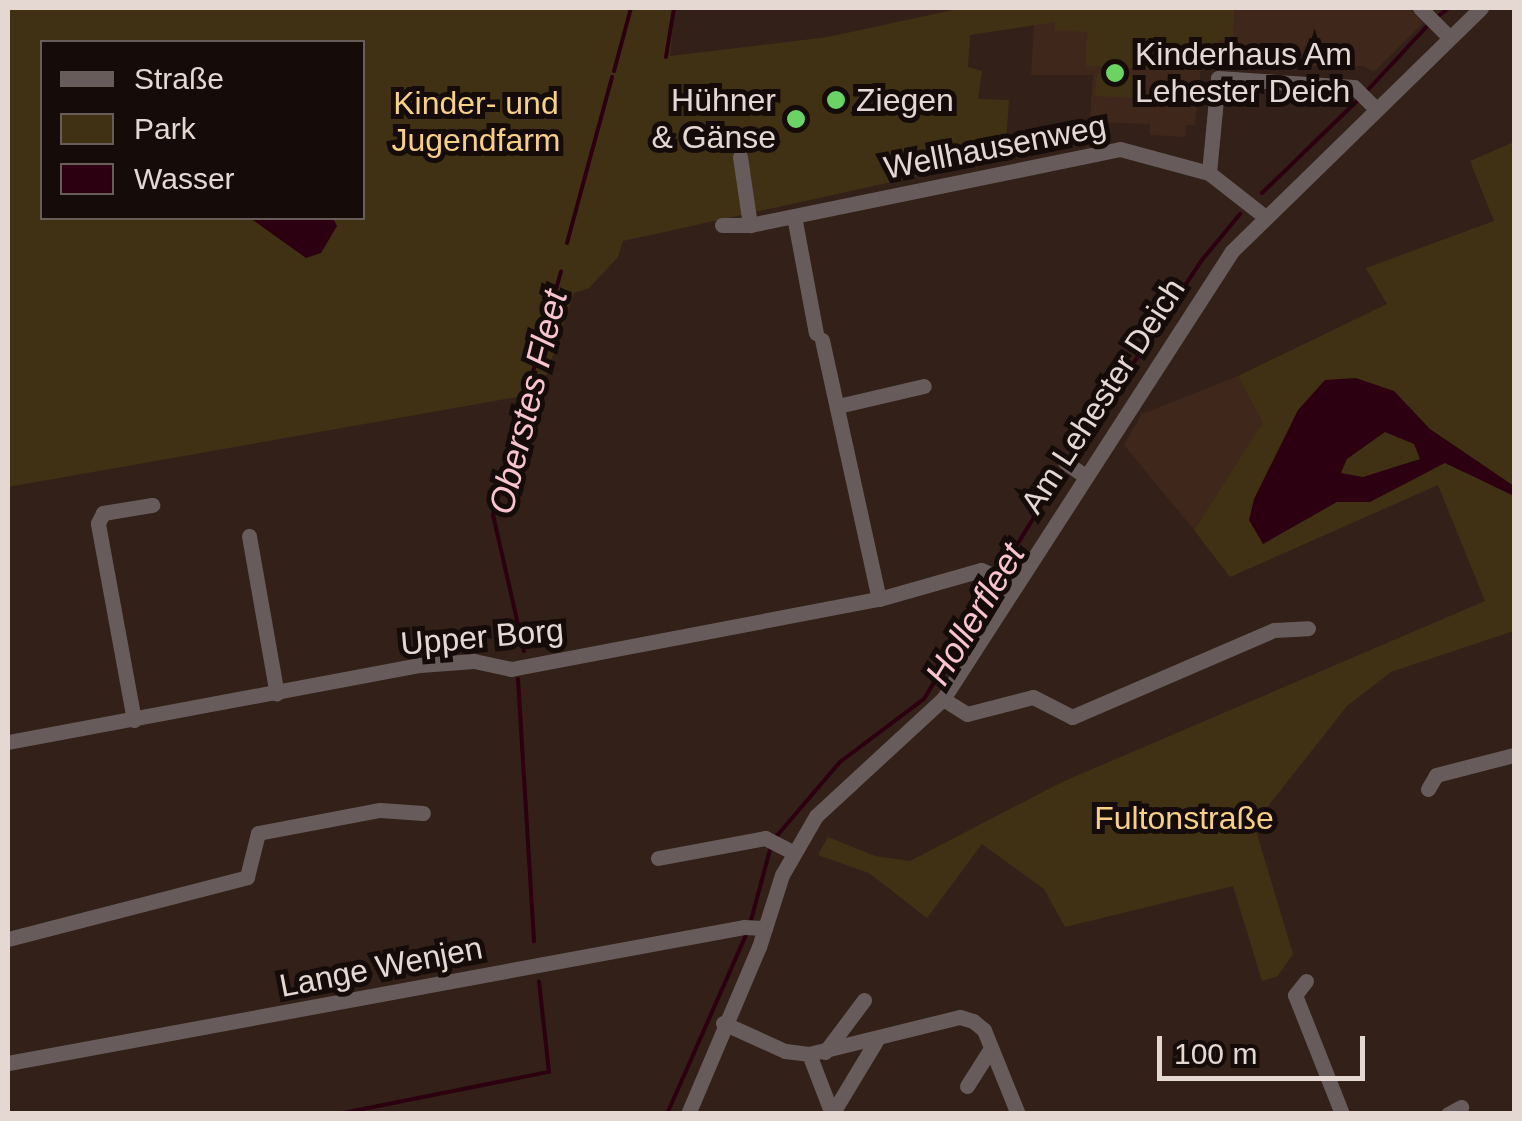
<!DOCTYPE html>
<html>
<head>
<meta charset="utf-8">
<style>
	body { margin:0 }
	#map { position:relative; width:1522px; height:1121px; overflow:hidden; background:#332018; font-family:Helvetica,sans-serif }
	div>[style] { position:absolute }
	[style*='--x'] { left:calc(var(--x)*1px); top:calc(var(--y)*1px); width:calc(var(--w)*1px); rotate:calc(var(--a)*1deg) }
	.built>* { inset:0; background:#40271c }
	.green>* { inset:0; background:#403114 }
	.water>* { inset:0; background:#2c0010 }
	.stream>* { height:4px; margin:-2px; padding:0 2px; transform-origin:2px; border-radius:2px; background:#2c0010 }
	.minor>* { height:15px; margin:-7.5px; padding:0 7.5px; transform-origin:7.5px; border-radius:7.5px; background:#675c5b }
	.dots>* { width:28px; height:28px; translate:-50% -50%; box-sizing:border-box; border:5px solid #150c09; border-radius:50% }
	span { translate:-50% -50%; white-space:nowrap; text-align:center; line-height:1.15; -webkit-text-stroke:10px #150c09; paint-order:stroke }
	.poi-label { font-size:32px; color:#e5d7d2 }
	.left { translate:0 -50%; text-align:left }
	.right { translate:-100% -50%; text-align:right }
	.park-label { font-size:32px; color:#f8d083 }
	.street-label { font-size:32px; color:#e5d7d2 }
	.water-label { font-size:35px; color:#f9c3cf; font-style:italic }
	.frame { position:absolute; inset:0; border:10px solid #e5d7d2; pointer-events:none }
	.legend { position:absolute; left:40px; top:40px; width:325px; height:180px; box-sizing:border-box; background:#150c09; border:2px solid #685d59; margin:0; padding:12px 18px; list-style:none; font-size:30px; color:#e5d7d2 }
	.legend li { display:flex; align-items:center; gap:20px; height:50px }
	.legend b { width:50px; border:2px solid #685d59 }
	.scale { position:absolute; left:1157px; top:1036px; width:208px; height:45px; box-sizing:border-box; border:5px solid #e5d7d2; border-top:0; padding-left:12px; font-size:30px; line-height:35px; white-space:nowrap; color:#e5d7d2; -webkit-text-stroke:8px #150c09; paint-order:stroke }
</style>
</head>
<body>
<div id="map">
	<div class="built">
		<div style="clip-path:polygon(1124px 8px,1409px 8px,1423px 23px,1374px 72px,1363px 66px,1201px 66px,1195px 125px,1186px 125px,1185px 137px,1150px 135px,1150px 124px,1093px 122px,1089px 132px,1093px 75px,1031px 75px,1034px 24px)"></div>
		<div style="clip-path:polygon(1238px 376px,1264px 421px,1194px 530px,1124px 445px,1142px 414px)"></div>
	</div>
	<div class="green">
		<div style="clip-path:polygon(evenodd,8px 8px,675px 8px,670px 56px,828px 37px,962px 8px,1234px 8px,1232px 41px,1219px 40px,1217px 66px,1200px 71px,1086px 66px,1087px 32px,1055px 30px,1055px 22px,970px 35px,968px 67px,982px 71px,978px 99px,1009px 100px,1005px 157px,623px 241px,618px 257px,589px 288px,574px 293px,540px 393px,8px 487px,8px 8px,42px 42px,362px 42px,362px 218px,42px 218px,42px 42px)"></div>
		<div style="clip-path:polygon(1097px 73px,1139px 76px,1138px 98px,1095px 96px)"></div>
		<div style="clip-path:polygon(1514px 142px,1514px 631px,1391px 672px,1347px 706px,1254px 824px,1293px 954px,1277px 977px,1262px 981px,1233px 886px,1065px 927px,1044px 889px,982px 844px,927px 918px,869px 873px,818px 855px,828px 837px,875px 856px,910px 861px,1062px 782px,1485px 601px,1438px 485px,1230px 577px,1194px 530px,1263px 422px,1238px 376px,1387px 304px,1366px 268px,1494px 221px,1470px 161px)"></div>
	</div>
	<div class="water">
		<div style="clip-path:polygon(250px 218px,333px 218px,337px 226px,321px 253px,306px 258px)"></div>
		<div style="clip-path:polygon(evenodd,1356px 378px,1394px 391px,1430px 429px,1514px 486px,1514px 496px,1445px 463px,1370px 502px,1337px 502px,1263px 544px,1249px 520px,1254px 499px,1298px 410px,1325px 380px,1356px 378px,1385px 432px,1414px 444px,1420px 459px,1363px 477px,1341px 473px,1347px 459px,1385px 432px)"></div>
	</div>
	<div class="stream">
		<div style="--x:1437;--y:17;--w:15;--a:-37"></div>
		<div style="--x:666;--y:57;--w:50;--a:-80.7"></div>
		<div style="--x:614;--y:71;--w:65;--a:-74.9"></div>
		<div style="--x:1365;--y:93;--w:96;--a:-47.1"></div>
		<div style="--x:1262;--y:193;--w:134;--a:-44.1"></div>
		<div style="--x:567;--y:243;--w:172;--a:-74.8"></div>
		<div style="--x:1069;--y:460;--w:240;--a:-56.4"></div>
		<div style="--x:1202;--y:260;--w:60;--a:-50.4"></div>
		<div style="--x:1001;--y:571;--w:121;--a:-58.5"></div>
		<div style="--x:524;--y:651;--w:139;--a:-102.8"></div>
		<div style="--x:493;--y:515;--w:253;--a:-74.4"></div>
		<div style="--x:518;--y:679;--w:263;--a:86.5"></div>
		<div style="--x:775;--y:838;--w:100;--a:-49.5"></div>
		<div style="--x:840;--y:762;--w:105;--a:-36.9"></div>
		<div style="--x:924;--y:699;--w:140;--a:-59"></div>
		<div style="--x:750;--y:924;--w:81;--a:-74.9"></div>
		<div style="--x:338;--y:1114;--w:215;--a:-11.3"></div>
		<div style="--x:549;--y:1072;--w:91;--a:-96.3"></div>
		<div style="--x:667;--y:1114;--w:198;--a:-66.2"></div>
	</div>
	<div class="minor">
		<div style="--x:1420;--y:8;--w:40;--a:45"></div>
		<div style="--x:740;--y:157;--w:69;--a:81.6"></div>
		<div style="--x:1209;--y:173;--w:95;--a:-84.6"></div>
		<div style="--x:1218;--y:78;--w:136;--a:3.8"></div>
		<div style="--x:1354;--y:87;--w:28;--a:45"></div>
		<div style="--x:794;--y:216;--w:119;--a:79.4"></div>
		<div style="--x:722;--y:225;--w:28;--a:0"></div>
		<div style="--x:750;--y:225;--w:378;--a:-11.6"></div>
		<div style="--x:1120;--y:149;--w:92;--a:15.1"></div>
		<div style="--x:1209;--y:173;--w:70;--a:38"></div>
		<div style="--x:822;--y:340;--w:265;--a:77.6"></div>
		<div style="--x:838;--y:406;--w:88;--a:-13.1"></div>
		<div style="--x:1065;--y:462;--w:24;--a:35"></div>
		<div style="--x:249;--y:536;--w:160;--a:80"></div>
		<div style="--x:943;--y:699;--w:28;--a:32"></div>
		<div style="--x:967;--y:714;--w:68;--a:-14.4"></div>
		<div style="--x:1033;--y:697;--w:44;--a:27.1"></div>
		<div style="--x:1072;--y:717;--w:220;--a:-23.3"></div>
		<div style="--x:1274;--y:630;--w:34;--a:-3"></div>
		<div style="--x:134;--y:720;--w:200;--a:-100.4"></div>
		<div style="--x:98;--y:523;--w:11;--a:-63"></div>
		<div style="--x:103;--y:513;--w:50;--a:-9.3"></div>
		<div style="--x:8;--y:742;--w:419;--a:-10.6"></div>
		<div style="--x:420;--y:665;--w:54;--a:-4.2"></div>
		<div style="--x:474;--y:661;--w:38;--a:12"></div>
		<div style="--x:511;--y:669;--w:375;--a:-10.8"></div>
		<div style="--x:879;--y:599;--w:106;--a:-15.9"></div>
		<div style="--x:981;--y:570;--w:36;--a:23"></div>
		<div style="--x:1428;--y:789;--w:16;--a:-60"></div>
		<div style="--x:1436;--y:775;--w:81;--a:-14.4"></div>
		<div style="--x:658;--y:858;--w:109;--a:-10.6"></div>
		<div style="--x:765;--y:838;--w:30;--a:27"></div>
		<div style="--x:8;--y:939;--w:247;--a:-14.5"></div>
		<div style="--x:247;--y:877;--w:45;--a:-76"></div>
		<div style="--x:258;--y:833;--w:124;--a:-10.7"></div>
		<div style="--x:380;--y:810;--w:43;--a:4"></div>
		<div style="--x:1306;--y:981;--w:18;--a:128"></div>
		<div style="--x:1295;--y:995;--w:128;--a:68.4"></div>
		<div style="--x:723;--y:1023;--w:68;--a:24.3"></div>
		<div style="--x:785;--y:1051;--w:24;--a:7"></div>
		<div style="--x:809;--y:1054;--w:155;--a:-13.8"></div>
		<div style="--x:960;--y:1017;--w:14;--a:17"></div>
		<div style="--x:973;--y:1021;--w:14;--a:39"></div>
		<div style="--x:984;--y:1030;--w:91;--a:68"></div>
		<div style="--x:825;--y:1052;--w:65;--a:-53.1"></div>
		<div style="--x:809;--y:1054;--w:64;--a:69"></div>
		<div style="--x:8;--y:1063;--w:748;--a:-10.47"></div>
		<div style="--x:744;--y:927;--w:21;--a:3"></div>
		<div style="--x:967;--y:1086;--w:45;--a:-57.7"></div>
		<div style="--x:688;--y:1114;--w:181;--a:-67"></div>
		<div style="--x:759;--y:947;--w:76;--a:-72.3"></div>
		<div style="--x:782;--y:875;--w:68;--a:-60"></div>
		<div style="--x:816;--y:816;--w:173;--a:-42.7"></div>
		<div style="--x:943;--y:699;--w:533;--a:-57.17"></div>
		<div style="--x:1232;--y:251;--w:348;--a:-44.3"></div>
		<div style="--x:832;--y:1114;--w:85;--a:-58.9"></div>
		<div style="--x:1448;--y:1114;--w:15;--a:-28"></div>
	</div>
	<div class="dots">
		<div style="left:1115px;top:73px;background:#6ad364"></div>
		<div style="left:836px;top:100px;background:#6ad364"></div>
		<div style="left:796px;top:119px;background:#6ad364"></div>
	</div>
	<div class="poi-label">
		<span class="left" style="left:1135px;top:73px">Kinderhaus Am<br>Lehester Deich</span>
		<span class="left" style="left:856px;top:100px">Ziegen</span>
		<span class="right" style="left:776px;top:119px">Hühner<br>&amp; Gänse</span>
	</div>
	<div class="park-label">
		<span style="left:476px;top:122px">Kinder- und<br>Jugendfarm</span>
		<span style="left:1184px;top:818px">Fultonstraße</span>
	</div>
	<div class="street-label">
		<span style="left:995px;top:147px;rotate:-11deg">Wellhausenweg</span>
		<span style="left:1103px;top:396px;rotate:-57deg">Am Lehester Deich</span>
		<span style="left:482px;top:637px;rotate:-5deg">Upper Borg</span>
		<span style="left:381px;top:967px;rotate:-11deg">Lange Wenjen</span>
	</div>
	<div class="water-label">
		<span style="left:528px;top:402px;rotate:-76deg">Oberstes Fleet</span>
		<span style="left:975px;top:614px;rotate:-59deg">Hollerfleet</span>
	</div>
	<div class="frame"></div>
	<ul class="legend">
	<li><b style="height:12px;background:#675c5b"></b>Straße</li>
	<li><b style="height:28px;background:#403114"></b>Park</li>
	<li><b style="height:28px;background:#2c0010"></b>Wasser</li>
	</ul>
	<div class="scale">100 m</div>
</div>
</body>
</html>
